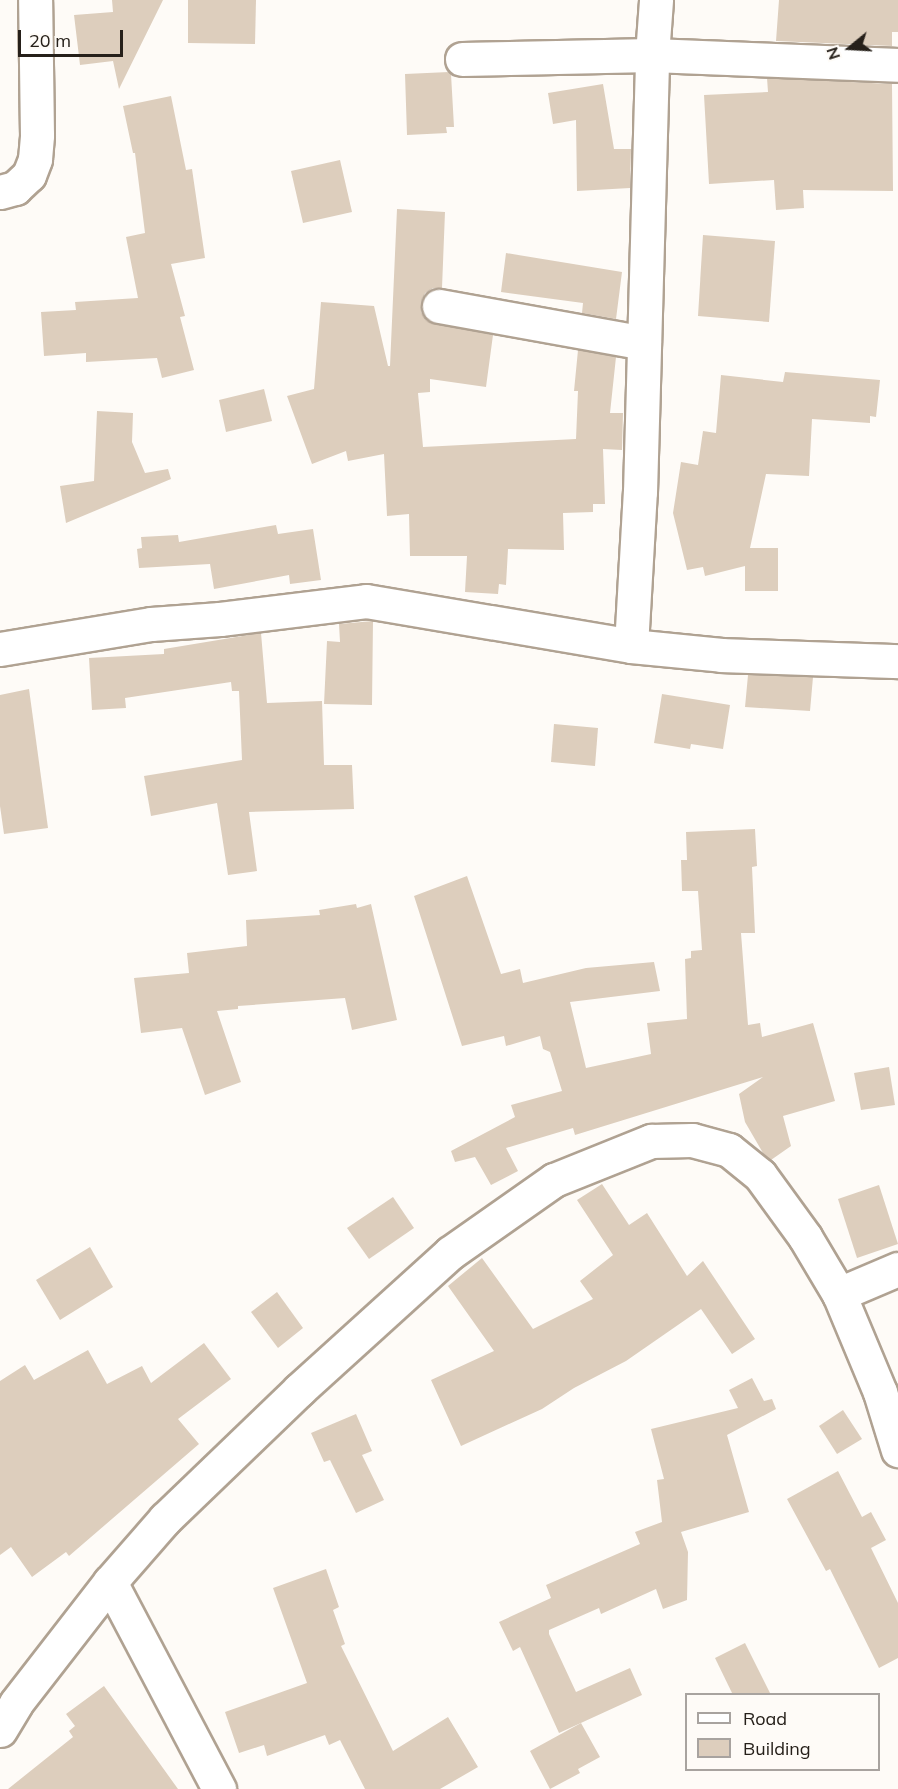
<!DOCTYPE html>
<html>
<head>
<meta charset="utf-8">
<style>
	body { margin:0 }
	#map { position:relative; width:898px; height:1789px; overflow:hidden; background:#fefbf7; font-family:Mulish,sans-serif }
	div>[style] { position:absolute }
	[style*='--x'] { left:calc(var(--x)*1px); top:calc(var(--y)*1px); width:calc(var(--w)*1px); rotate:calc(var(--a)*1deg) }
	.building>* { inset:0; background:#ddcebd }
	.roads { filter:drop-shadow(2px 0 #b0a292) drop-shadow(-2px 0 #b0a292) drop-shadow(0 2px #b0a292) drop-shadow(0 -2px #b0a292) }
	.minor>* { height:33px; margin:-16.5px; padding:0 16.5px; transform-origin:16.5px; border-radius:16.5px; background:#fff }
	span { translate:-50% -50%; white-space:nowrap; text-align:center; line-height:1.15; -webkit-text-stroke:4.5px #fefbf7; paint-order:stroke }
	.legend { position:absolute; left:685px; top:1693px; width:195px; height:78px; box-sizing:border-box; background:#fefbf7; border:2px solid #a8a39f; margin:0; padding:8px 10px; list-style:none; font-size:18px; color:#26201a }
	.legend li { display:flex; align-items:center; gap:12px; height:30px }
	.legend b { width:30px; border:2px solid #a8a39f }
	.north { position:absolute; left:820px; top:18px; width:60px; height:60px; -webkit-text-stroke:4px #fefbf7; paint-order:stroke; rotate:252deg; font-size:16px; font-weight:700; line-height:24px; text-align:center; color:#26201a }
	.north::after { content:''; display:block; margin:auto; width:21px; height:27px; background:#26201a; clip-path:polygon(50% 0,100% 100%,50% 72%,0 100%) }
	.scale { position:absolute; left:18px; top:30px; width:105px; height:27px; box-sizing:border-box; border:3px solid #26201a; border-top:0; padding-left:8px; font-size:18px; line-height:21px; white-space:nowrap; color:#26201a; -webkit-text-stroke:4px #fefbf7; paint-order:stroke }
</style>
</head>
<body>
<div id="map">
	<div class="building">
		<div style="clip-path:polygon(112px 0,163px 0,119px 89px,113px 61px,80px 65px,74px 15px,113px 12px)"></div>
		<div style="clip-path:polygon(188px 0,256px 0,255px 44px,188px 43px)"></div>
		<div style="clip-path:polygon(779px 0,898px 0,898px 32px,892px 32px,892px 46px,776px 41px)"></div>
		<div style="clip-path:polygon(449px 72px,451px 74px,454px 127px,446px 127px,447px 133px,407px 135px,405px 74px)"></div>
		<div style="clip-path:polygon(767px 78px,892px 84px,893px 191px,803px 190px,804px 208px,776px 210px,774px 180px,709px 184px,704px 95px,768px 92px)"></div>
		<div style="clip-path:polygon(603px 84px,614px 149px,631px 149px,630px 188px,577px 191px,576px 120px,553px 124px,548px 93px)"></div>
		<div style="clip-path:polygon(171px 96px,186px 170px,192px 169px,205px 258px,171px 264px,185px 316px,180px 317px,194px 370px,162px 378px,157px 358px,86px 362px,86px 353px,44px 356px,41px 312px,76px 310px,75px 302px,138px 298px,126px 237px,145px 233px,135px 153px,133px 153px,123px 106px)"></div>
		<div style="clip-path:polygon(340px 160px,352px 212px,303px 223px,291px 171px)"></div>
		<div style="clip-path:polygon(397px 209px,445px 212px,442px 288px,433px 288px,425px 293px,421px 302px,421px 312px,426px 320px,436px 324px,493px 335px,486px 387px,430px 379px,430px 392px,418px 393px,423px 447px,576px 439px,578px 391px,574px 391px,578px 350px,616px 357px,610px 413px,623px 413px,622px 450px,603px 449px,605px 504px,593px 504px,593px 512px,563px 513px,564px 550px,508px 549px,506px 585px,499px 584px,498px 594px,465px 592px,467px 556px,410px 556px,409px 514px,387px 516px,384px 454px,348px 461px,346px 451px,312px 464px,287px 396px,314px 389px,321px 302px,374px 306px,388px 366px,390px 366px)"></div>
		<div style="clip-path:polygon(703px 235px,775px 241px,769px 322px,698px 316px)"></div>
		<div style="clip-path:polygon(506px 253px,622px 272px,616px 319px,582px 313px,583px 303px,501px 292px)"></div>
		<div style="clip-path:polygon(785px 372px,880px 380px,876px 417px,870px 416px,870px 423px,812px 419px,809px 476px,766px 474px,750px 548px,778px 548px,778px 591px,745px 591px,745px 566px,705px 576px,703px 567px,687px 570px,673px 513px,681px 462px,698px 465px,703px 431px,716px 433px,721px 375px,783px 382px)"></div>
		<div style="clip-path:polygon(264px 389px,272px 421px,226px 432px,219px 400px)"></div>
		<div style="clip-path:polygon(97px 411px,133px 413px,132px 442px,145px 473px,168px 469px,171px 479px,66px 523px,60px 486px,94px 481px)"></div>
		<div style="clip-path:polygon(276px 525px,278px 534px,313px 529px,321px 580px,290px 584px,289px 575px,214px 589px,210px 564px,139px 568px,137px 549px,142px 548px,141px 537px,178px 535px,179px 542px)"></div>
		<div style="clip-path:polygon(373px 621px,372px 705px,324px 704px,327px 641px,340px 642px,339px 624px)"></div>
		<div style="clip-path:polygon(261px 633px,267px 703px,322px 701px,324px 765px,352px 765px,354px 809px,249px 812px,257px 871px,228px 875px,217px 803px,151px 816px,144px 776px,242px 760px,239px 691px,232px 691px,231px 682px,125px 698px,126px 708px,92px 710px,89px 658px,164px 654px,164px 649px)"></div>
		<div style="clip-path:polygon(748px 675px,813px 677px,810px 711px,745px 707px)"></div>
		<div style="clip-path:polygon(29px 689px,48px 828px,4px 834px,0 806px,0 695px)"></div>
		<div style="clip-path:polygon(662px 694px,730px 705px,723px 749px,691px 744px,690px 749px,654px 743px)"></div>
		<div style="clip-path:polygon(554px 724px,598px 728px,595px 766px,551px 762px)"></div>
		<div style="clip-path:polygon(755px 829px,757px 866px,752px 867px,755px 933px,741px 933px,748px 1025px,760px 1023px,762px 1037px,813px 1023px,835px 1101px,783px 1116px,791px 1146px,771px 1160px,763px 1153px,745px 1122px,739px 1094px,763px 1077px,575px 1135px,573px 1128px,506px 1148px,518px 1171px,491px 1185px,475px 1157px,455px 1162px,451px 1151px,515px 1117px,511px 1105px,562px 1091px,550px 1052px,543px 1049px,540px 1036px,506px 1046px,504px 1036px,462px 1046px,414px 896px,467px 876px,501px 974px,520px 969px,523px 983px,586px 968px,654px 962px,660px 991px,570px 1002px,586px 1068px,651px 1054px,647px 1023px,687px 1019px,685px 959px,691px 958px,691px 951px,702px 950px,698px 891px,682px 891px,681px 860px,687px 860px,686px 832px)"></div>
		<div style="clip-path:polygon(356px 904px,357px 908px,371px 904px,397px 1020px,352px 1030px,345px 998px,238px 1006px,238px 1009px,217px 1011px,241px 1082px,205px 1095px,182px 1028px,141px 1033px,134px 978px,189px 973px,187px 953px,247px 946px,246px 920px,320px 915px,319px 910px)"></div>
		<div style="clip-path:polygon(889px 1067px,895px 1105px,861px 1110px,854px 1073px)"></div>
		<div style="clip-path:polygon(602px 1184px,629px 1225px,647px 1213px,687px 1276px,703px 1261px,755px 1339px,732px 1354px,701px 1309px,626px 1361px,574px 1388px,542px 1409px,461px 1446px,431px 1380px,494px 1351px,448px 1286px,482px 1258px,533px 1329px,593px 1299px,580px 1281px,613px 1255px,577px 1200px)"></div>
		<div style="clip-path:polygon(879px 1185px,898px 1244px,857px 1258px,838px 1199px)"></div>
		<div style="clip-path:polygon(393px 1197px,414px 1228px,369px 1259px,347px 1228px)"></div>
		<div style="clip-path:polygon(90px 1247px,113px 1287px,60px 1320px,36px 1280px)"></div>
		<div style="clip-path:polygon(277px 1292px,303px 1328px,278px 1348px,251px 1312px)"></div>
		<div style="clip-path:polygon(204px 1343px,231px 1379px,178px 1419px,199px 1444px,69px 1556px,66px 1552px,32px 1577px,11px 1547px,0 1555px,0 1381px,25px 1365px,34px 1380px,88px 1350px,107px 1384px,142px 1366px,151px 1383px)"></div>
		<div style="clip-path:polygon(752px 1378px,764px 1401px,772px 1399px,776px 1409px,727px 1435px,749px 1512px,681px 1532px,688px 1552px,687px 1600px,663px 1609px,656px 1589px,601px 1614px,599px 1608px,549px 1630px,549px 1634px,576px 1692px,630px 1668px,642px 1695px,559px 1733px,520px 1647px,513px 1651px,499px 1622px,551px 1598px,546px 1585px,640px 1544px,635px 1532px,662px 1522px,657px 1480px,664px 1479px,651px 1429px,738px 1408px,729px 1390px)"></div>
		<div style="clip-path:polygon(843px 1410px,862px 1439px,837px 1454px,819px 1426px)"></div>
		<div style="clip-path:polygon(356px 1414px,372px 1451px,362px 1455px,384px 1500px,356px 1513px,330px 1460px,324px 1462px,311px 1433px)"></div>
		<div style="clip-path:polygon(838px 1471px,862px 1517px,871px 1512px,886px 1540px,871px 1548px,898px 1603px,898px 1658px,879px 1668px,830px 1569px,826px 1571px,787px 1499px)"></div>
		<div style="clip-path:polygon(326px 1569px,339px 1607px,333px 1610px,345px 1644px,341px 1646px,393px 1751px,448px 1717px,478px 1767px,440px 1789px,365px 1789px,340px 1740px,329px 1745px,325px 1735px,267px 1756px,264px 1745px,239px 1753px,225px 1712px,307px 1683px,273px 1588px)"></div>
		<div style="clip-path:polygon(745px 1643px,771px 1695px,733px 1695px,715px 1658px)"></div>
		<div style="clip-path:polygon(104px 1686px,178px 1789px,8px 1789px,73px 1737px,69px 1731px,75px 1726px,66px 1714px)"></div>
		<div style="clip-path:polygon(581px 1723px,600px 1757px,578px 1769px,580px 1773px,550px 1789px,530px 1751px)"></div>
	</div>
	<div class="roads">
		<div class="minor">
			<div style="--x:462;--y:59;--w:190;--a:-1.2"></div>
			<div style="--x:652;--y:55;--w:246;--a:2.3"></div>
			<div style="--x:0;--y:192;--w:16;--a:-15"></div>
			<div style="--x:15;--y:188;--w:19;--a:-43"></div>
			<div style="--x:29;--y:175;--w:17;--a:-69"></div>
			<div style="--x:35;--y:159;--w:24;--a:-85"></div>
			<div style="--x:37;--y:135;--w:135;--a:-90.8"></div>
			<div style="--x:439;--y:306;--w:208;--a:10.2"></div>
			<div style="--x:631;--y:646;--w:154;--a:-86.7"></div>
			<div style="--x:640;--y:492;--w:437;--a:-88.4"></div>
			<div style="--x:652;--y:55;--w:55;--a:-85.8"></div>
			<div style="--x:0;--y:649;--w:153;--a:-9.4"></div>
			<div style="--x:151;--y:624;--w:69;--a:-4.1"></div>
			<div style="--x:220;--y:619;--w:147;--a:-7"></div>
			<div style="--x:366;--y:601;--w:269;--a:9.6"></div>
			<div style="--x:631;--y:646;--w:91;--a:5.6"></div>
			<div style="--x:722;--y:655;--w:176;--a:2"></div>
			<div style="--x:839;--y:1294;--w:64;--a:-23"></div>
			<div style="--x:110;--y:1582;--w:234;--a:62.2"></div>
			<div style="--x:0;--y:1730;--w:31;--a:-59"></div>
			<div style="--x:16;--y:1703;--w:153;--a:-52.2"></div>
			<div style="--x:110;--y:1582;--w:84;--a:-48.9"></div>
			<div style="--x:165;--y:1519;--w:186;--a:-43.9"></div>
			<div style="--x:299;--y:1390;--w:204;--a:-42.2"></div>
			<div style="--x:450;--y:1253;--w:127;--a:-35.1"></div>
			<div style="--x:554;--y:1180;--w:105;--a:-21.9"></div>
			<div style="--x:651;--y:1141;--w:41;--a:-1.4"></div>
			<div style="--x:692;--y:1140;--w:38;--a:15"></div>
			<div style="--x:729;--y:1150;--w:40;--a:39"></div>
			<div style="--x:760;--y:1175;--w:77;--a:54"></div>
			<div style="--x:805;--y:1237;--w:66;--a:59.2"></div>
			<div style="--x:839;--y:1294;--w:106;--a:67.3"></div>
			<div style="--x:880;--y:1392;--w:61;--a:72.8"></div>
		</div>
	</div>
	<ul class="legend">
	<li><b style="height:8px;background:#fff"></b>Road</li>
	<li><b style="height:16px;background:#ddcebd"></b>Building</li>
	</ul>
	<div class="north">N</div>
	<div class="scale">20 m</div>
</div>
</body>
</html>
